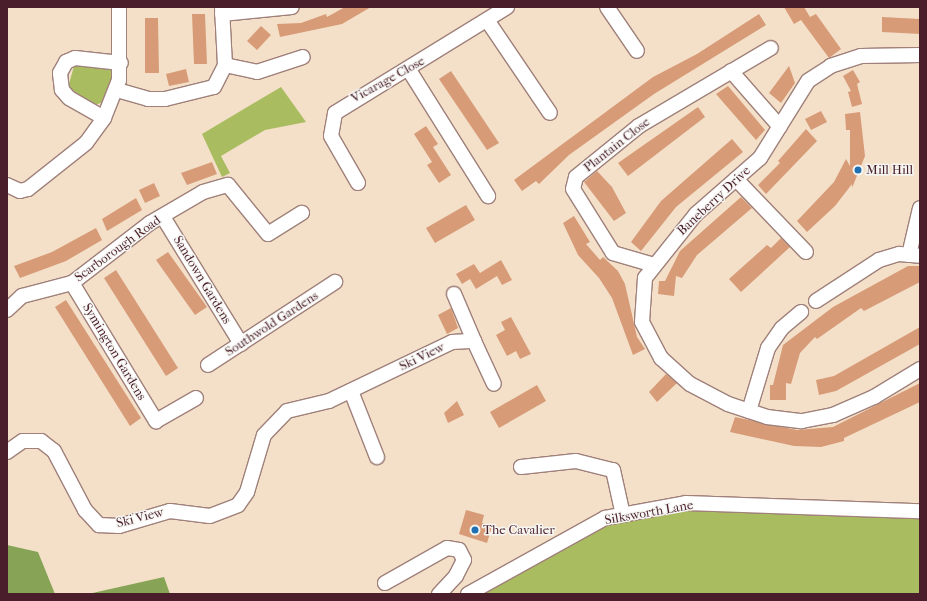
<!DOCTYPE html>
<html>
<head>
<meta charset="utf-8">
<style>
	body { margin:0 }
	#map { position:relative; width:927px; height:601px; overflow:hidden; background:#f4e0c9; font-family:"IM FELL French Canon",serif }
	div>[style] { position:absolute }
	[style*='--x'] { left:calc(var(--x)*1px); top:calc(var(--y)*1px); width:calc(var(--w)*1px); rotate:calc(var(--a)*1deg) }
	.green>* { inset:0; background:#aabc60 }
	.forest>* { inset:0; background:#87a456 }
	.building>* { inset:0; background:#d79b77 }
	.roads { filter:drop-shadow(1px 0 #9f807a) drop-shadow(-1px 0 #9f807a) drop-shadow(0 1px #9f807a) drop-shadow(0 -1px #9f807a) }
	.minor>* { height:14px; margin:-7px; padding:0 7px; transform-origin:7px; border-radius:7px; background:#fff }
	.dots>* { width:11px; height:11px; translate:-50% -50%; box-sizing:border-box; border:2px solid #f6f6f2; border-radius:50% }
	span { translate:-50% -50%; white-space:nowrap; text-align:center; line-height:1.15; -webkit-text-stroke:3px #f6f6f2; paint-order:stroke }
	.street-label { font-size:13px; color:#4a1f2b }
	.poi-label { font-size:13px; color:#4a1f2b }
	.left { translate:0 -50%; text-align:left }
	.frame { position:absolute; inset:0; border:8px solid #4a1f2b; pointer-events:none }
</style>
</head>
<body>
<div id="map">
	<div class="green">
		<div style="clip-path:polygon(75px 63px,107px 66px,114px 73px,105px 102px,94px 105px,68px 87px)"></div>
		<div style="clip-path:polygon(281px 87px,306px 122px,265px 130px,221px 156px,230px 173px,222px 177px,202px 134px)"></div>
		<div style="clip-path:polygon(686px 503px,920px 511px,920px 594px,468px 594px,605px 518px)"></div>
	</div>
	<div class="forest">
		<div style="clip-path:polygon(7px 545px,38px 552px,55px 594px,7px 594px)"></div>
		<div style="clip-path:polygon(164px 577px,170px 594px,88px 594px)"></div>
	</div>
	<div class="building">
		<div style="clip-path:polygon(345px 7px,371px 7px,342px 24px,280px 37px,277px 24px,301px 23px,326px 14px,327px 17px)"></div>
		<div style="clip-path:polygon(784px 7px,804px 7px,810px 17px,816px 14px,841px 49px,829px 58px,801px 20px,794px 24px)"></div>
		<div style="clip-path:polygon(192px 14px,205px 14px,207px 64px,194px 64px)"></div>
		<div style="clip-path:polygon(759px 14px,766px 25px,654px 94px,569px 155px,539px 184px,536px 181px,522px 191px,514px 180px,653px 77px,697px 54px)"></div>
		<div style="clip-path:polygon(882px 17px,920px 19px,920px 34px,882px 32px)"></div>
		<div style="clip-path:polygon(145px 18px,158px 18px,159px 73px,145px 73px)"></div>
		<div style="clip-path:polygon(261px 26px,271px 35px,257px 50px,247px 41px)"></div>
		<div style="clip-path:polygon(789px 66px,795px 83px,781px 103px,769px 93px)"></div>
		<div style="clip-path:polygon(186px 69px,189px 82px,169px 86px,166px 74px)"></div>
		<div style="clip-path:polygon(853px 70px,860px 82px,857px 84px,862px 104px,852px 107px,848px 92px,851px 91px,843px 76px)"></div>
		<div style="clip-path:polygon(451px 71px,499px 143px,487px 150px,439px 79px)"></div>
		<div style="clip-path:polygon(728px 86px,765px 130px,756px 140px,716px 94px)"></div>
		<div style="clip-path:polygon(698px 107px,705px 117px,628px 176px,618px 163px)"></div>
		<div style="clip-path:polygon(821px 111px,827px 122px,811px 130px,805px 119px)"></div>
		<div style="clip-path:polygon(860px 112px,865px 156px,852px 188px,852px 184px,835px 206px,807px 232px,797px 221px,834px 182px,846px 159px,850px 166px,850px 130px,846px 130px,845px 114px)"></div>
		<div style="clip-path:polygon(426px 126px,438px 144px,433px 147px,451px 175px,439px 183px,427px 165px,432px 162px,414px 134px)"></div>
		<div style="clip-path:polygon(806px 129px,817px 141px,766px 194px,758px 185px,780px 163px,778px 161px)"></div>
		<div style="clip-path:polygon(732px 139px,743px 152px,676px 207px,641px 251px,631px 242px,661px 201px)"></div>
		<div style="clip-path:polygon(212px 162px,217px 174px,187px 185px,181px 173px)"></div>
		<div style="clip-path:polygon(597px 171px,612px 187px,626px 213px,614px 221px,584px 182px)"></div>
		<div style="clip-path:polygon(154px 183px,160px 196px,145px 203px,139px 190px)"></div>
		<div style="clip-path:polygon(741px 197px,752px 208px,697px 255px,682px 278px,676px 276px,674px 296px,658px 294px,659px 281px,665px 281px,680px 251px)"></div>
		<div style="clip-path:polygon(136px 198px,142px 210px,107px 231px,102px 219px)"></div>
		<div style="clip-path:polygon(466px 205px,475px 220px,435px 243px,426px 228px)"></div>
		<div style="clip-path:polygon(574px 216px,590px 242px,586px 244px,600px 260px,603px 257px,618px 271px,625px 284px,637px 337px,645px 349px,633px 355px,612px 298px,599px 278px,578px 255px,563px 223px)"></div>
		<div style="clip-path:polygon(96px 228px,102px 240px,66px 261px,20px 278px,14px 266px,52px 252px)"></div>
		<div style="clip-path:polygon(781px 238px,790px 247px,741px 292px,729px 279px,767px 245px,771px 248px)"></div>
		<div style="clip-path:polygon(168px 252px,207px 307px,195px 315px,156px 260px)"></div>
		<div style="clip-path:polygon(501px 260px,512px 280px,502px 285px,497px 276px,476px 289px,470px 279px,462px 284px,456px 274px,474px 264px,480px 273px)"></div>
		<div style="clip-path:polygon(908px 266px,920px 266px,920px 282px,864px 311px,861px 308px,817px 339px,815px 337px,800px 353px,791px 384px,786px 383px,786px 400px,770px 400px,770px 385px,773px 385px,783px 345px,833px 307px)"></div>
		<div style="clip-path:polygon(116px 270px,178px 368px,166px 376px,104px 278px)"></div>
		<div style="clip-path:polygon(66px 300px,141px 418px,130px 426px,55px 307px)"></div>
		<div style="clip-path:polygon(451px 308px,458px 328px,447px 334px,438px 315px)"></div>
		<div style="clip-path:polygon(511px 317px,531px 354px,520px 359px,516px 351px,507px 356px,496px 335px,505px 330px,501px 322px)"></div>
		<div style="clip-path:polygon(920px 327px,920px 344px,836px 391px,819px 395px,816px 380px,834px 376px)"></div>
		<div style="clip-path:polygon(666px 374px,677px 383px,657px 402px,649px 392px)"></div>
		<div style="clip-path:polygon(920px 383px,920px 402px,844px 438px,844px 441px,821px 447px,794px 446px,730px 432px,735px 417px,797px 430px,833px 427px)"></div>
		<div style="clip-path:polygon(537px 385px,546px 401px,499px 428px,490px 412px)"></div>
		<div style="clip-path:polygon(457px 401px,464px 415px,448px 423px,444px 413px)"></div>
		<div style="clip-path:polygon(466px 510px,484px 515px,482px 523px,492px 526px,487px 543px,459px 534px)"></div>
	</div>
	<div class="roads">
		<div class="minor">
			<div style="--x:607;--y:7;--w:53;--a:55.7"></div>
			<div style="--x:222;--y:14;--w:70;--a:-5.7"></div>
			<div style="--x:487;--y:20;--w:112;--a:55.9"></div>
			<div style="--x:920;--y:55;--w:59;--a:179"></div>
			<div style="--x:861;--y:56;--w:32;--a:162"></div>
			<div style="--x:831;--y:66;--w:27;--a:147"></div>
			<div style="--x:808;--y:81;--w:91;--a:121.9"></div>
			<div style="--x:760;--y:158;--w:85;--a:138.8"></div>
			<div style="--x:696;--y:214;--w:82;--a:128.6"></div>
			<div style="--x:645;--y:278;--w:44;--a:93.9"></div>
			<div style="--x:642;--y:322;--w:41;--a:62.2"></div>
			<div style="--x:661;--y:358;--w:39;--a:42"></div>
			<div style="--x:690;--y:384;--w:43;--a:27.8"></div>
			<div style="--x:728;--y:404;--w:41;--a:18.4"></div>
			<div style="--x:767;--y:417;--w:35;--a:7"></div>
			<div style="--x:802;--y:421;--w:32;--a:-11"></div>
			<div style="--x:833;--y:415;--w:45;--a:-23.7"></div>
			<div style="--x:874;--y:397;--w:54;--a:-31.3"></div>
			<div style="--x:225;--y:65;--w:33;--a:12"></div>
			<div style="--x:257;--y:72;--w:48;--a:-18.1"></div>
			<div style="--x:409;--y:70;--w:149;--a:57.9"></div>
			<div style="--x:731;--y:71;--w:74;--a:48.8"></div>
			<div style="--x:117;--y:90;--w:32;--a:16"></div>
			<div style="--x:148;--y:99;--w:17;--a:0"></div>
			<div style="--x:165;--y:99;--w:50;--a:-13.8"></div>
			<div style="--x:214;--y:87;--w:25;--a:-63"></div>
			<div style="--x:225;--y:65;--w:58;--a:-93"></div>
			<div style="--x:104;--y:118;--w:40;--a:-150.3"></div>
			<div style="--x:69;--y:98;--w:11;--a:-131"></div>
			<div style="--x:62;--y:90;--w:17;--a:-97"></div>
			<div style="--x:60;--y:73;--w:13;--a:-61"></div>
			<div style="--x:66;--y:62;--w:10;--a:-24"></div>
			<div style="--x:75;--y:58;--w:46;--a:6.2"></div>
			<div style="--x:736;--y:179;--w:101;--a:46.2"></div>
			<div style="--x:358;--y:183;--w:54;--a:-119.9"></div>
			<div style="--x:331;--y:136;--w:23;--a:-80"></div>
			<div style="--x:335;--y:113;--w:202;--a:-31.6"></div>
			<div style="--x:7;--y:185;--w:14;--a:25"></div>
			<div style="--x:20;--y:191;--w:8;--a:-14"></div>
			<div style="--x:28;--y:189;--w:74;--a:-38.4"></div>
			<div style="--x:86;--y:143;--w:31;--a:-54"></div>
			<div style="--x:104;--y:118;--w:41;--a:-68.5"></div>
			<div style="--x:119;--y:80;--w:73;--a:-90"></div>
			<div style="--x:163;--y:217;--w:149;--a:58.4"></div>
			<div style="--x:909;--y:255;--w:48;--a:-76.8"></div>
			<div style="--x:654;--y:265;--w:43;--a:-163.7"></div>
			<div style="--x:613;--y:253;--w:75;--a:-122"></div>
			<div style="--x:573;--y:189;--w:12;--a:-76"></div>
			<div style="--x:576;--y:177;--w:81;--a:-39"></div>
			<div style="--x:639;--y:126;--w:153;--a:-30.6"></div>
			<div style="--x:72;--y:283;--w:162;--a:58.7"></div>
			<div style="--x:156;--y:421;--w:46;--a:-29.9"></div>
			<div style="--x:454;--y:294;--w:51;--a:66.9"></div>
			<div style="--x:816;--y:301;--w:75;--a:-33.1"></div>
			<div style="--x:879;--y:260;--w:21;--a:-17"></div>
			<div style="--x:899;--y:254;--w:21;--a:5"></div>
			<div style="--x:7;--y:310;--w:21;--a:-43"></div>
			<div style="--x:22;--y:296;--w:52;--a:-14.6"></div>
			<div style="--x:72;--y:283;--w:98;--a:-37.6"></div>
			<div style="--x:150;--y:223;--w:61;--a:-30.3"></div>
			<div style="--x:203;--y:192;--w:26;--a:-16"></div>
			<div style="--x:228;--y:185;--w:63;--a:50.8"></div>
			<div style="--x:268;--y:234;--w:40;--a:-32"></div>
			<div style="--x:208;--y:365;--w:152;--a:-33.2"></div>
			<div style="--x:351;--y:391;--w:71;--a:68.5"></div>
			<div style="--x:749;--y:411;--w:66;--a:-73.2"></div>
			<div style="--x:768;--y:348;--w:24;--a:-55"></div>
			<div style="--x:782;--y:328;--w:25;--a:-40"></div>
			<div style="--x:7;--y:452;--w:19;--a:-35"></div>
			<div style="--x:23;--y:441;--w:18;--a:0"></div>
			<div style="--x:41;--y:441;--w:16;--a:38"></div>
			<div style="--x:54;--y:451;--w:67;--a:62.3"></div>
			<div style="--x:85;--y:510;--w:21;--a:47"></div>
			<div style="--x:99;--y:525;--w:20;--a:3"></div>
			<div style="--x:119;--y:526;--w:53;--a:-16.4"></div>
			<div style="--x:170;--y:511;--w:40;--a:7.1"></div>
			<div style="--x:210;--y:516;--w:30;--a:-21"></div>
			<div style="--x:238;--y:505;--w:16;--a:-55"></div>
			<div style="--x:247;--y:492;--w:59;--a:-73.4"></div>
			<div style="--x:264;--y:435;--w:33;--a:-46"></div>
			<div style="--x:287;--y:411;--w:43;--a:-13.4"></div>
			<div style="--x:329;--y:401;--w:136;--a:-25.6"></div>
			<div style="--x:452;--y:342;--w:22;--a:-3"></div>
			<div style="--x:474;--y:341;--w:47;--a:65.1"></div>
			<div style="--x:521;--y:467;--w:55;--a:-6.2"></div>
			<div style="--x:576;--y:461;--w:38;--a:14"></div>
			<div style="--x:613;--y:470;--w:46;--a:77.5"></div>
			<div style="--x:385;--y:583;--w:71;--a:-29.4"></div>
			<div style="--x:447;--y:548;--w:12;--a:9"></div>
			<div style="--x:459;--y:550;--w:11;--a:63"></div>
			<div style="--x:464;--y:560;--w:18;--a:117"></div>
			<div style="--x:456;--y:576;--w:25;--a:133"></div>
			<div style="--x:468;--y:594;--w:157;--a:-29"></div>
			<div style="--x:605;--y:518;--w:82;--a:-10.5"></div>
			<div style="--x:686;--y:503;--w:234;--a:2"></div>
		</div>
	</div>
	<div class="dots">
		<div style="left:858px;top:170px;background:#1f6fb2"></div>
		<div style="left:475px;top:530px;background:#1f6fb2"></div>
	</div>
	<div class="street-label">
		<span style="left:388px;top:80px;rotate:-29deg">Vicarage Close</span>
		<span style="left:617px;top:145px;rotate:-38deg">Plantain Close</span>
		<span style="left:714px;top:201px;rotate:-43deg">Baneberry Drive</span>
		<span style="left:118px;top:249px;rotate:-36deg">Scarborough Road</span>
		<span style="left:202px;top:280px;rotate:59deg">Sandown Gardens</span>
		<span style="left:272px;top:324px;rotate:-33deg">Southwold Gardens</span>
		<span style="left:114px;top:352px;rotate:59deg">Symington Gardens</span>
		<span style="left:422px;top:357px;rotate:-26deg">Ski View</span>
		<span style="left:649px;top:513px;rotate:-10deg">Silksworth Lane</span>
		<span style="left:140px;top:518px;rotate:-14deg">Ski View</span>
	</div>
	<div class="poi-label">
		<span class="left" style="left:866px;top:170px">Mill Hill</span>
		<span class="left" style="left:483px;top:530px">The Cavalier</span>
	</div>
	<div class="frame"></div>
</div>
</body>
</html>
